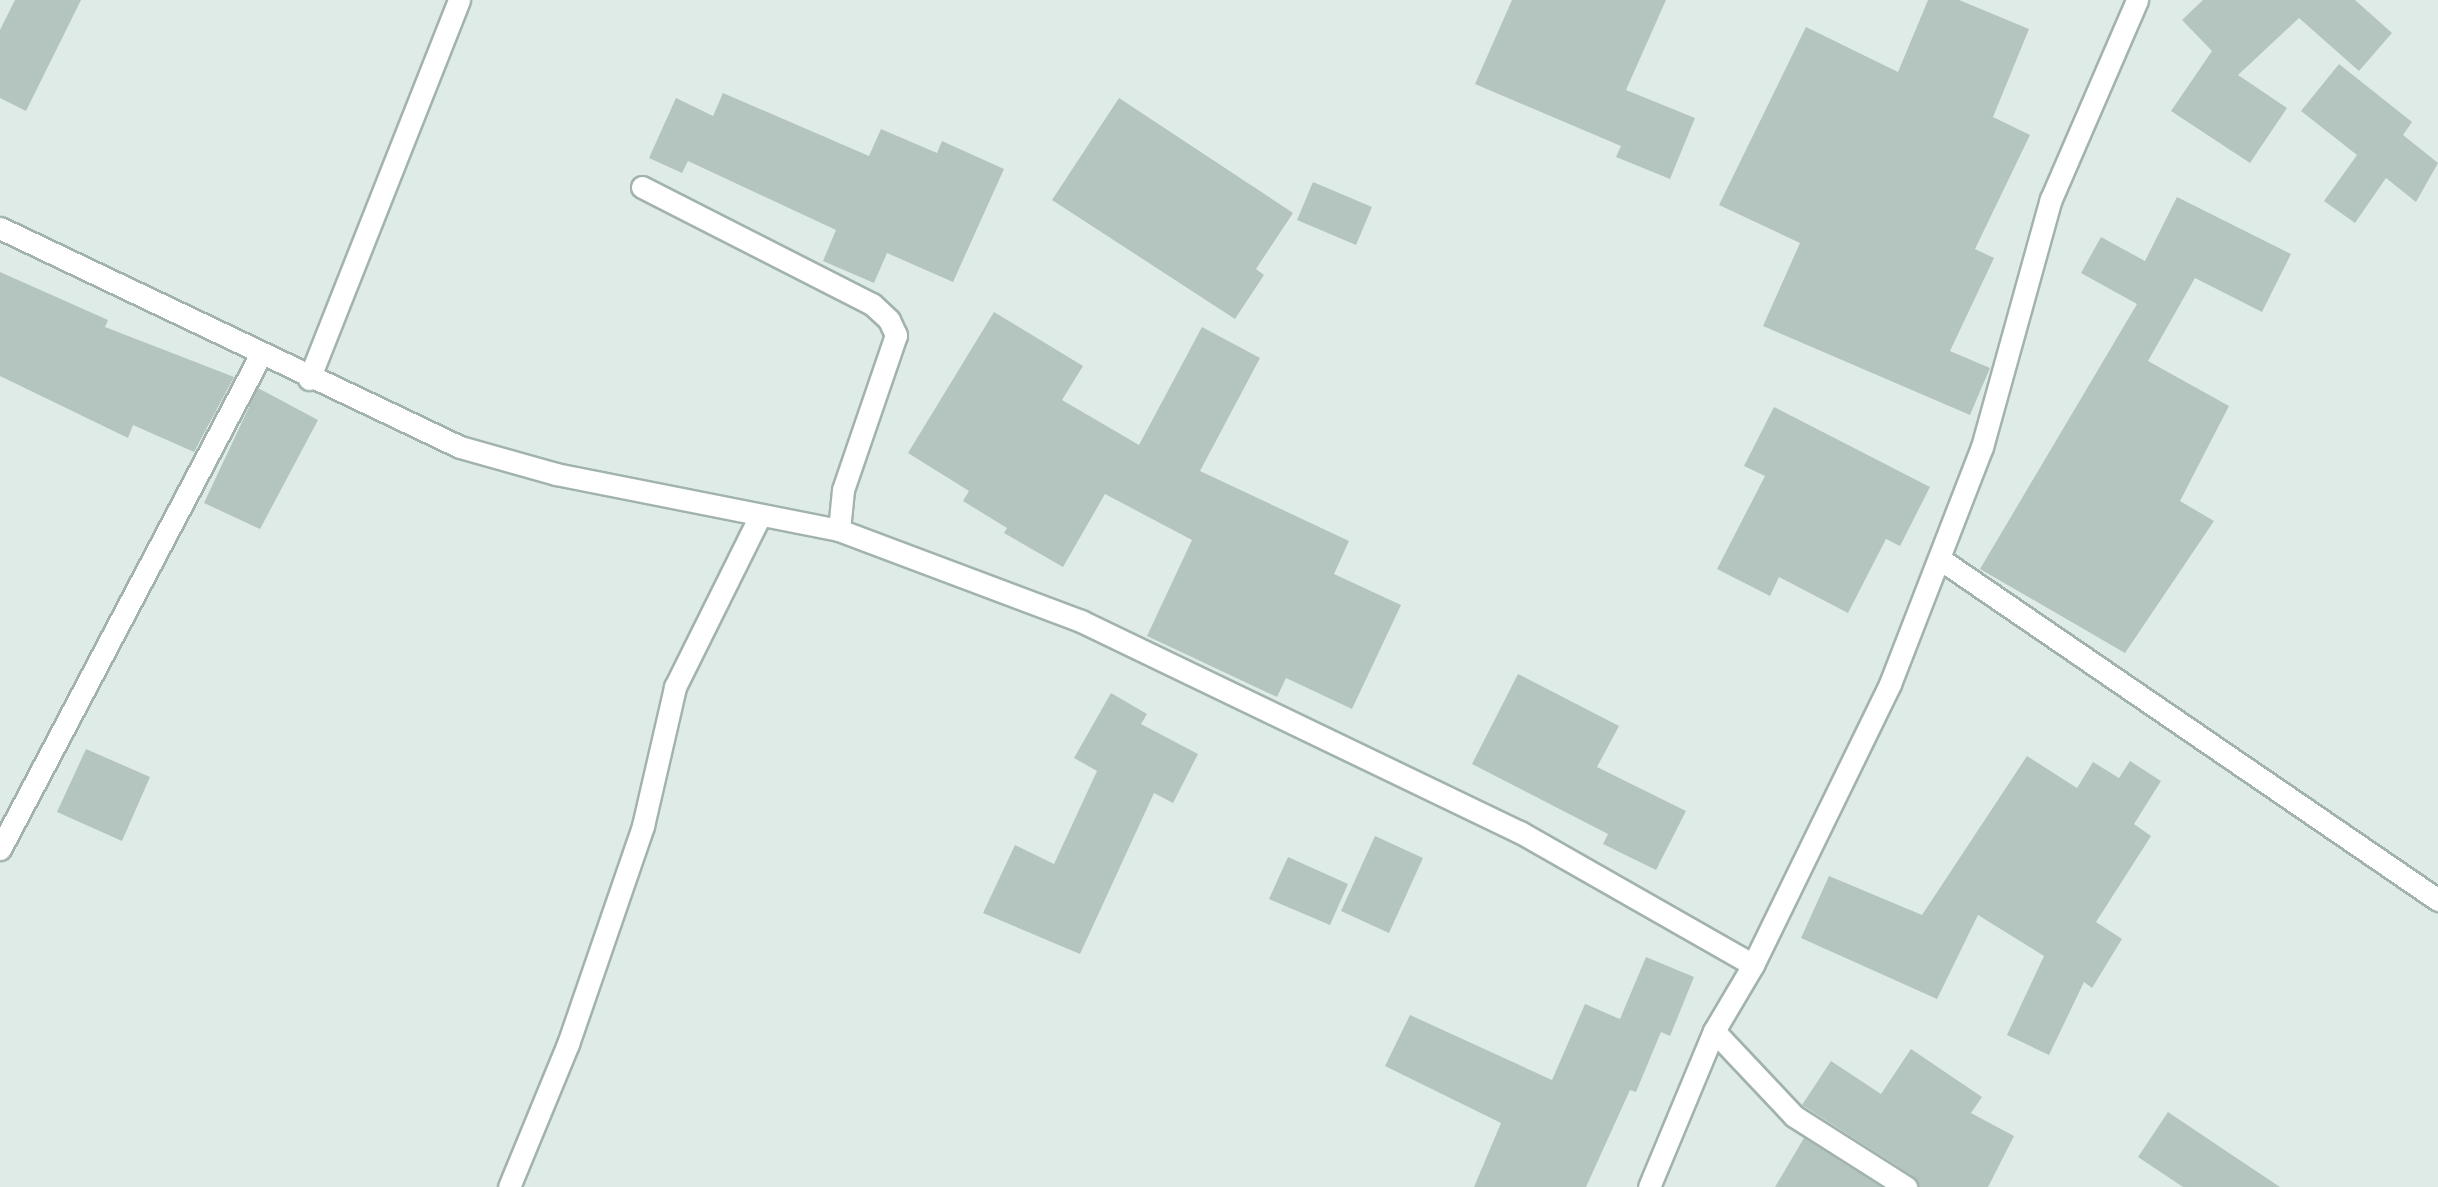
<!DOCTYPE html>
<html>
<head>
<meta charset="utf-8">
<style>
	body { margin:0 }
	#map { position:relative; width:2438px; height:1187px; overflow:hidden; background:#dfebe7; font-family:"Asap Condensed",sans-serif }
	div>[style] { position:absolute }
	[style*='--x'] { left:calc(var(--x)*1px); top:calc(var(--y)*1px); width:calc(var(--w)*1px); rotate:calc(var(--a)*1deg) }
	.building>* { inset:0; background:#b4c5c0 }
	.roads { filter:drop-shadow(2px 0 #a2b3af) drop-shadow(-2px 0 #a2b3af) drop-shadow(0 2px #a2b3af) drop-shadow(0 -2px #a2b3af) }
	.street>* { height:21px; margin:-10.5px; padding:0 10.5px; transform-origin:10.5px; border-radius:10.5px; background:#fff }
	span { translate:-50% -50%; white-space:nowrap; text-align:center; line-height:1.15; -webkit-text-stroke:6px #eff7f4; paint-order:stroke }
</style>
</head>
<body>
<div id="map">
	<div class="building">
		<div style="clip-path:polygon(15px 0,81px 0,26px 111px,0 98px,0 30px)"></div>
		<div style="clip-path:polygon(1512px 0,1666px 0,1626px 90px,1695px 118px,1670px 179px,1616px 157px,1621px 146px,1475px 84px)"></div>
		<div style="clip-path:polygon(1928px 0,1959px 0,2029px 29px,1993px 117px,2030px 135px,1975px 249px,1994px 258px,1950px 351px,1990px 368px,1970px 415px,1763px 326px,1800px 243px,1719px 205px,1806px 27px,1898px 72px)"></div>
		<div style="clip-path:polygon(2203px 0,2355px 0,2392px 33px,2359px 71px,2299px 18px,2238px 75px,2287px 108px,2250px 163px,2171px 111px,2212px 51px,2182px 20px)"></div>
		<div style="clip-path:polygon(2339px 64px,2412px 122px,2403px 135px,2438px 163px,2416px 202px,2386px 178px,2355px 223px,2324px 201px,2357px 155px,2301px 111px)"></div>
		<div style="clip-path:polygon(723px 93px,869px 156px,881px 129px,937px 153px,942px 141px,1004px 169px,953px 282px,887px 253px,874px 283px,823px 261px,836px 230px,688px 161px,682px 173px,649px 158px,676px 98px,713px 116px)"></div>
		<div style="clip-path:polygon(1119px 98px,1293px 213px,1256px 269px,1264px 275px,1235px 319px,1052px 200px)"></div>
		<div style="clip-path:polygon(1313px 182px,1372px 207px,1356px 245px,1297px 220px)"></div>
		<div style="clip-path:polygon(2177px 197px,2291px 254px,2262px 312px,2195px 278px,2148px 361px,2229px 406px,2180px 501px,2214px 521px,2125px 653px,1980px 569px,2137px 304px,2081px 273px,2101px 237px,2145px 261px)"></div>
		<div style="clip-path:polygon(0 272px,108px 320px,105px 327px,234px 377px,194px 452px,133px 425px,128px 438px,0 376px)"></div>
		<div style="clip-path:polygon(994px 312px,1083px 366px,1062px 400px,1139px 445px,1202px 327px,1260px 358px,1200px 471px,1349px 541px,1334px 574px,1401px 605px,1352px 709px,1286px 678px,1277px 697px,1147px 636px,1192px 540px,1105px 494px,1063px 567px,1004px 533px,1007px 528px,963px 501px,969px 491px,908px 453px)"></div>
		<div style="clip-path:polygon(258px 388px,318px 420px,260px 529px,204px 503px)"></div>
		<div style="clip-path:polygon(1774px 407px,1930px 487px,1900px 546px,1886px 539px,1848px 613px,1779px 577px,1770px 596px,1717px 569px,1765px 476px,1744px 466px)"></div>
		<div style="clip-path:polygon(1518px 674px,1619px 726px,1597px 767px,1686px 811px,1656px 870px,1603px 844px,1608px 834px,1472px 764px)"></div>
		<div style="clip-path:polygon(1111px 693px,1147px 714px,1141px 724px,1198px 754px,1173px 803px,1154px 793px,1080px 954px,983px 913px,1015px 845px,1054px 864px,1097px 771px,1074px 758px)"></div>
		<div style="clip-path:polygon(86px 749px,150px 777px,122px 841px,57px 812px)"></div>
		<div style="clip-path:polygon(2027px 756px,2077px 788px,2093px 762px,2119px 778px,2130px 761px,2161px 781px,2134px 824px,2151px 836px,2096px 922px,2122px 939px,2092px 988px,2084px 982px,2049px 1055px,2007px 1035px,2044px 956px,1978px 915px,1937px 999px,1801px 938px,1829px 876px,1922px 915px)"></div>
		<div style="clip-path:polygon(1375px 836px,1423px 858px,1389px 933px,1341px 911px)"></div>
		<div style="clip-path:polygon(1288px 857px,1348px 884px,1330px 925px,1269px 899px)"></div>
		<div style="clip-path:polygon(1646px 957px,1694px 977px,1670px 1036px,1661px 1032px,1636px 1092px,1630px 1090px,1586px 1187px,1474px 1187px,1501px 1123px,1385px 1066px,1410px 1015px,1552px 1080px,1585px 1004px,1620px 1019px)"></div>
		<div style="clip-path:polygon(1911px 1049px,1982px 1097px,1971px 1113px,2014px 1136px,1988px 1187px,1919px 1187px,1913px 1176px,1802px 1105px,1831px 1061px,1881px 1094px)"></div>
		<div style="clip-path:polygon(2168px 1112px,2229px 1153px,2280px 1187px,2183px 1187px,2138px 1157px)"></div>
		<div style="clip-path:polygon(1804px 1138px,1881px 1187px,1775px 1187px)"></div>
	</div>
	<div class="roads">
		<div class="street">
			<div style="--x:642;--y:187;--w:258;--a:27"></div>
			<div style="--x:872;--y:304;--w:23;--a:43"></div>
			<div style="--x:889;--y:320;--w:17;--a:65"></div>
			<div style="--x:896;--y:335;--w:164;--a:108.9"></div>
			<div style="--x:843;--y:490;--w:40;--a:95.7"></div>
			<div style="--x:0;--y:228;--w:509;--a:25.46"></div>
			<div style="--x:460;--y:447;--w:100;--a:15.7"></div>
			<div style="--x:556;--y:474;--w:288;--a:11.2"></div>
			<div style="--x:839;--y:530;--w:259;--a:20.6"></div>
			<div style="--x:1081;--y:621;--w:487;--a:25.7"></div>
			<div style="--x:1520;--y:832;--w:268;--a:29.7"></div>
			<div style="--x:309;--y:379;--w:408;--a:-68.4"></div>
			<div style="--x:1940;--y:559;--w:604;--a:34.4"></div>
			<div style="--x:0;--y:849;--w:560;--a:-62.2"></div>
			<div style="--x:1714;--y:1031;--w:117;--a:46.7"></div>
			<div style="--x:1794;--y:1116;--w:133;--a:32.4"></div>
			<div style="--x:509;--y:1187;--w:155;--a:-67.6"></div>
			<div style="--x:568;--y:1044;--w:231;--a:-71"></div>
			<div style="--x:643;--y:826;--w:143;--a:-77"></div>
			<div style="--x:675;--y:687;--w:189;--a:-63.6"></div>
			<div style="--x:1649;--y:1187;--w:169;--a:-67.4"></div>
			<div style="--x:1714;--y:1031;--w:77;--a:-59.4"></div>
			<div style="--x:1753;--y:965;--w:313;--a:-64"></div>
			<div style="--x:1890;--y:684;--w:254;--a:-68.8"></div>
			<div style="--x:1982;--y:447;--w:257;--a:-74.5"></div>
			<div style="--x:2051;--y:199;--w:217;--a:-66.6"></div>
		</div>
	</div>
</div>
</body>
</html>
